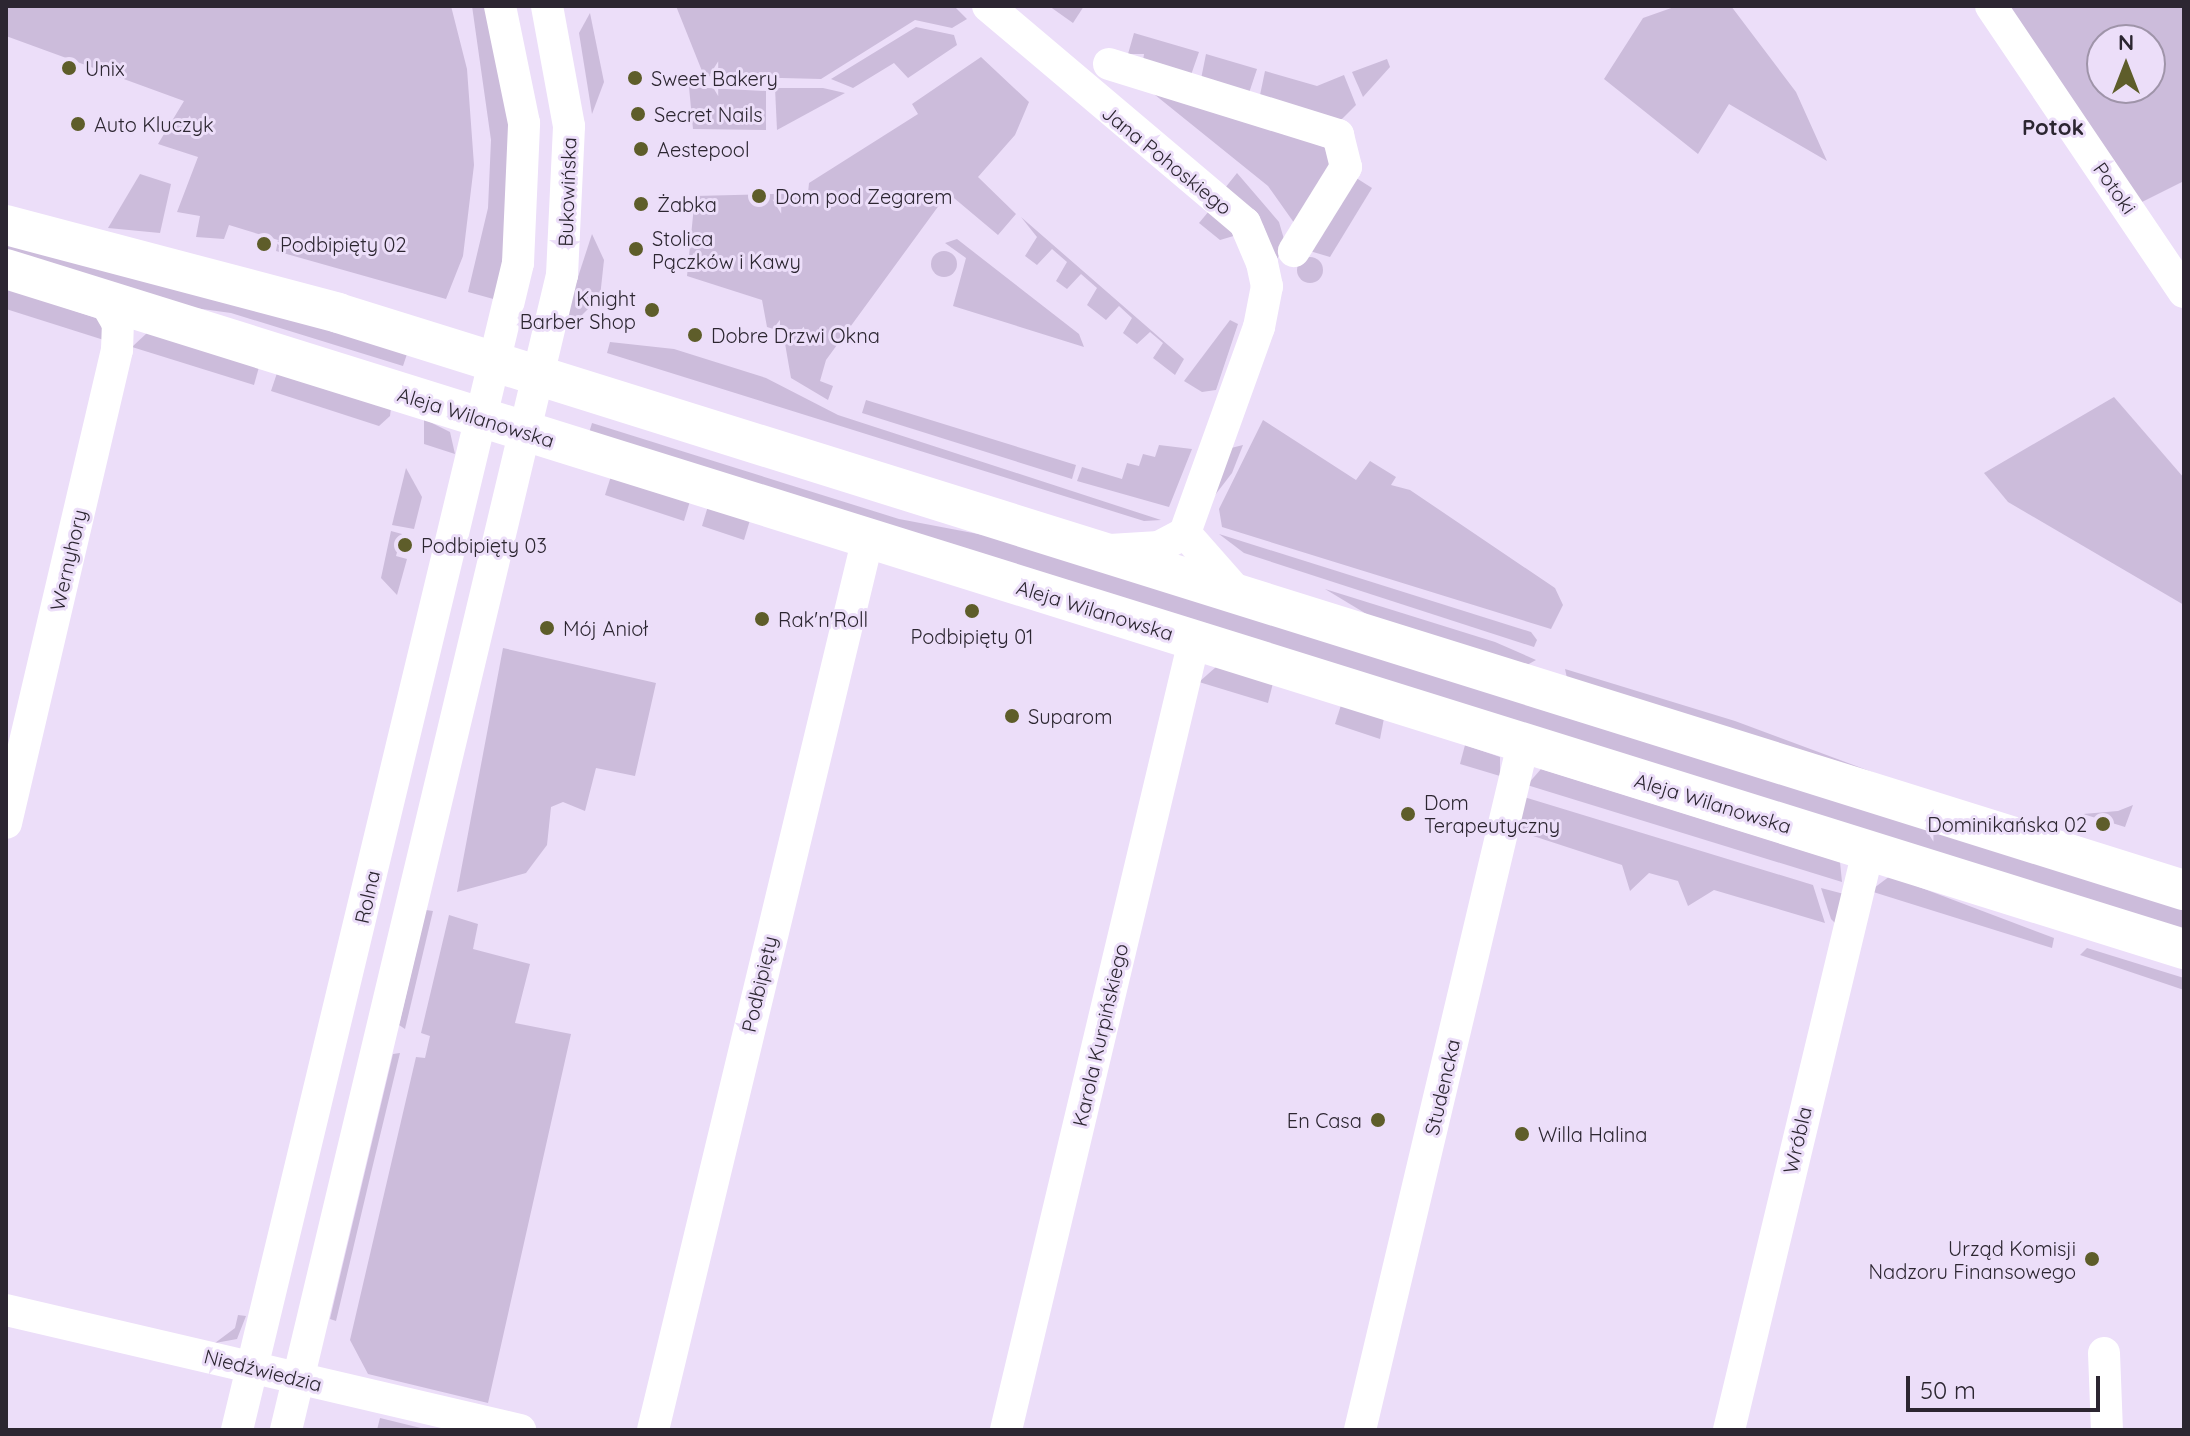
<!DOCTYPE html>
<html>
<head>
<meta charset="utf-8">
<style>
	body { margin:0 }
	#map { position:relative; width:2190px; height:1436px; overflow:hidden; background:#ecdef9; font-family:Quicksand,sans-serif }
	div>[style] { position:absolute }
	[style*='--x'] { left:calc(var(--x)*1px); top:calc(var(--y)*1px); width:calc(var(--w)*1px); rotate:calc(var(--a)*1deg) }
	.green>* { inset:0; background:#ccbcdb }
	.round { border-radius:50% }
	.minor>* { height:32px; margin:-16px; padding:0 16px; transform-origin:16px; border-radius:16px; background:#fff }
	.major>* { height:40px; margin:-20px; padding:0 20px; transform-origin:20px; border-radius:20px; background:#fff }
	.dots>* { width:22px; height:22px; translate:-50% -50%; box-sizing:border-box; border:4px solid #ecdef9; border-radius:50% }
	span { translate:-50% -50%; white-space:nowrap; text-align:center; line-height:1.15; -webkit-text-stroke:6px #ecdef9; paint-order:stroke }
	.poi-label { font-size:20px; color:#2c2631 }
	.left { translate:0 -50%; text-align:left }
	.right { translate:-100% -50%; text-align:right }
	.street-label { font-size:20px; color:#2c2631 }
	.neighbourhood-label { font-size:22px; color:#2c2631; font-weight:700 }
	.frame { position:absolute; inset:0; border:8px solid #2c2631; pointer-events:none }
	.north { position:absolute; left:2086px; top:24px; width:80px; height:80px; box-sizing:border-box; background:#ecdef9; border:2px solid #9f94a9; border-radius:50%; rotate:0deg; font-size:22px; font-weight:700; line-height:32px; text-align:center; color:#2c2631 }
	.north::after { content:''; display:block; margin:auto; width:28px; height:36px; background:#5e5d2a; clip-path:polygon(50% 0,100% 100%,50% 72%,0 100%) }
	.scale { position:absolute; left:1906px; top:1376px; width:194px; height:36px; box-sizing:border-box; border:4px solid #2c2631; border-top:0; padding-left:10px; font-size:24px; line-height:28px; white-space:nowrap; color:#2c2631; -webkit-text-stroke:6px #ecdef9; paint-order:stroke }
</style>
</head>
<body>
<div id="map">
	<div class="green">
		<div style="clip-path:polygon(6px 6px,451px 6px,467px 69px,474px 165px,463px 256px,446px 299px,276px 251px,278px 240px,229px 225px,224px 239px,196px 237px,200px 216px,177px 212px,198px 157px,158px 144px,184px 101px,6px 36px)"></div>
		<div style="clip-path:polygon(472px 6px,487px 6px,507px 90px,513px 200px,497px 300px,468px 292px,488px 208px,491px 140px)"></div>
		<div style="clip-path:polygon(676px 6px,954px 6px,967px 19px,952px 28px,915px 20px,821px 79px,704px 76px)"></div>
		<div style="clip-path:polygon(1049px 6px,1084px 6px,1073px 23px)"></div>
		<div style="clip-path:polygon(1677px 6px,1731px 6px,1796px 92px,1827px 161px,1729px 104px,1698px 154px,1604px 79px,1643px 18px)"></div>
		<div style="clip-path:polygon(evenodd,2005px 6px,2184px 6px,2184px 181px,2136px 205px,2005px 6px,2102px 40px,2150px 40px,2150px 88px,2102px 88px,2102px 40px)"></div>
		<div style="clip-path:polygon(590px 13px,604px 82px,592px 114px,579px 33px)"></div>
		<div style="clip-path:polygon(916px 27px,954px 35px,957px 45px,908px 78px,894px 63px,853px 88px,831px 79px)"></div>
		<div style="clip-path:polygon(1134px 33px,1199px 52px,1191px 75px,1143px 61px,1144px 54px,1128px 54px)"></div>
		<div style="clip-path:polygon(1206px 54px,1257px 69px,1249px 93px,1201px 79px)"></div>
		<div style="clip-path:polygon(981px 57px,1029px 102px,1015px 135px,978px 177px,1016px 214px,998px 235px,948px 193px,826px 360px,820px 381px,833px 386px,828px 400px,791px 378px,783px 332px,767px 327px,762px 300px,687px 276px,695px 196px,808px 193px,809px 183px,918px 114px,912px 104px)"></div>
		<div style="clip-path:polygon(1387px 59px,1390px 67px,1363px 97px,1352px 72px)"></div>
		<div style="clip-path:polygon(1265px 71px,1317px 86px,1344px 75px,1356px 105px,1338px 123px,1260px 95px)"></div>
		<div style="clip-path:polygon(1139px 82px,1338px 152px,1297px 227px,1268px 186px)"></div>
		<div style="clip-path:polygon(689px 87px,766px 91px,766px 130px,693px 129px)"></div>
		<div style="clip-path:polygon(823px 88px,845px 93px,777px 130px,775px 88px)"></div>
		<div style="clip-path:polygon(1237px 173px,1279px 222px,1286px 246px,1276px 260px,1263px 225px,1225px 188px)"></div>
		<div style="clip-path:polygon(140px 174px,171px 184px,160px 233px,108px 228px)"></div>
		<div style="clip-path:polygon(1350px 174px,1372px 188px,1330px 257px,1303px 249px)"></div>
		<div style="clip-path:polygon(1209px 211px,1237px 235px,1220px 240px,1199px 223px)"></div>
		<div style="clip-path:polygon(1021px 217px,1184px 359px,1175px 375px,1153px 358px,1163px 343px,1150px 332px,1137px 344px,1123px 333px,1132px 318px,1119px 306px,1106px 320px,1087px 305px,1097px 288px,1081px 274px,1067px 289px,1056px 281px,1067px 262px,1052px 249px,1037px 265px,1025px 256px,1037px 237px)"></div>
		<div style="clip-path:polygon(592px 234px,604px 260px,600px 297px,579px 318px,564px 320px)"></div>
		<div style="clip-path:polygon(957px 239px,1079px 334px,1084px 347px,953px 306px,966px 258px,945px 243px)"></div>
		<div style="clip-path:polygon(6px 242px,304px 321px,407px 354px,403px 366px,231px 313px,173px 305px,6px 251px)"></div>
		<div class="round" style="left:931px;top:251px;width:26px;height:26px"></div>
		<div class="round" style="left:1297px;top:257px;width:26px;height:26px"></div>
		<div style="clip-path:polygon(6px 288px,105px 321px,107px 341px,6px 309px)"></div>
		<div style="clip-path:polygon(1230px 320px,1238px 324px,1216px 390px,1202px 392px,1184px 381px)"></div>
		<div style="clip-path:polygon(148px 332px,259px 367px,254px 385px,132px 347px)"></div>
		<div style="clip-path:polygon(610px 342px,674px 349px,766px 378px,838px 415px,1161px 520px,1144px 521px,607px 353px)"></div>
		<div style="clip-path:polygon(277px 373px,391px 408px,390px 416px,379px 426px,271px 391px)"></div>
		<div style="clip-path:polygon(2114px 397px,2184px 478px,2184px 605px,2008px 502px,1984px 473px)"></div>
		<div style="clip-path:polygon(866px 400px,1076px 465px,1072px 479px,862px 413px)"></div>
		<div style="clip-path:polygon(424px 419px,450px 432px,455px 454px,424px 444px)"></div>
		<div style="clip-path:polygon(1263px 420px,1356px 480px,1370px 461px,1396px 477px,1391px 485px,1410px 490px,1555px 588px,1563px 605px,1551px 629px,1222px 527px,1219px 509px)"></div>
		<div style="clip-path:polygon(592px 423px,899px 519px,994px 537px,2184px 909px,2184px 932px,589px 433px)"></div>
		<div style="clip-path:polygon(1159px 445px,1192px 449px,1169px 507px,1077px 481px,1082px 467px,1122px 479px,1127px 463px,1139px 466px,1143px 454px,1155px 457px)"></div>
		<div style="clip-path:polygon(1243px 445px,1232px 473px,1212px 499px,1231px 448px)"></div>
		<div style="clip-path:polygon(406px 468px,422px 497px,414px 529px,392px 525px)"></div>
		<div style="clip-path:polygon(611px 476px,690px 501px,684px 521px,605px 495px)"></div>
		<div style="clip-path:polygon(708px 506px,750px 520px,744px 540px,702px 526px)"></div>
		<div style="clip-path:polygon(391px 531px,402px 534px,396px 556px,407px 559px,397px 595px,381px 578px)"></div>
		<div style="clip-path:polygon(1219px 534px,1531px 632px,1537px 640px,1534px 647px,1244px 553px)"></div>
		<div style="clip-path:polygon(1325px 589px,1495px 642px,1536px 660px,1527px 665px,1378px 621px)"></div>
		<div style="clip-path:polygon(503px 648px,656px 683px,635px 776px,596px 768px,585px 811px,563px 802px,551px 807px,547px 845px,526px 873px,457px 892px)"></div>
		<div style="clip-path:polygon(1216px 667px,1273px 683px,1268px 703px,1199px 682px)"></div>
		<div style="clip-path:polygon(1565px 669px,1735px 721px,1875px 773px,1567px 678px)"></div>
		<div style="clip-path:polygon(1341px 705px,1384px 718px,1380px 739px,1335px 724px)"></div>
		<div style="clip-path:polygon(1465px 745px,1500px 757px,1500px 776px,1460px 764px)"></div>
		<div style="clip-path:polygon(1541px 769px,1840px 862px,1842px 882px,1527px 785px)"></div>
		<div style="clip-path:polygon(1524px 797px,1813px 885px,1825px 923px,1714px 890px,1688px 906px,1678px 881px,1649px 873px,1630px 891px,1622px 865px,1515px 830px)"></div>
		<div style="clip-path:polygon(2133px 805px,2125px 827px,2083px 814px,2118px 811px)"></div>
		<div style="clip-path:polygon(1890px 876px,2054px 938px,2052px 948px,1870px 891px)"></div>
		<div style="clip-path:polygon(1821px 888px,1844px 894px,1835px 923px,1831px 919px)"></div>
		<div style="clip-path:polygon(426px 910px,433px 911px,405px 1029px,399px 1025px)"></div>
		<div style="clip-path:polygon(449px 915px,478px 924px,473px 949px,530px 964px,515px 1023px,571px 1034px,488px 1403px,368px 1374px,350px 1340px,416px 1057px,425px 1058px,430px 1036px,421px 1033px)"></div>
		<div style="clip-path:polygon(2087px 948px,2184px 978px,2184px 990px,2080px 955px)"></div>
		<div style="clip-path:polygon(400px 1053px,371px 1173px,336px 1321px,330px 1319px,342px 1268px,393px 1054px)"></div>
		<div style="clip-path:polygon(238px 1315px,246px 1316px,237px 1339px,215px 1343px,235px 1328px)"></div>
		<div style="clip-path:polygon(380px 1418px,429px 1430px,377px 1430px)"></div>
	</div>
	<div class="minor">
		<div style="--x:988;--y:6;--w:336;--a:40.2"></div>
		<div style="--x:1245;--y:223;--w:43;--a:67"></div>
		<div style="--x:1262;--y:263;--w:24;--a:78"></div>
		<div style="--x:1267;--y:286;--w:42;--a:101"></div>
		<div style="--x:1259;--y:327;--w:219;--a:109.8"></div>
		<div style="--x:1991;--y:6;--w:345;--a:56"></div>
		<div style="--x:1109;--y:64;--w:240;--a:17.2"></div>
		<div style="--x:1338;--y:135;--w:33;--a:76"></div>
		<div style="--x:1346;--y:167;--w:99;--a:121.8"></div>
		<div style="--x:1110;--y:550;--w:49;--a:-3.5"></div>
		<div style="--x:1159;--y:547;--w:30;--a:-28"></div>
		<div style="--x:1185;--y:533;--w:79;--a:48.6"></div>
		<div style="--x:6;--y:823;--w:486;--a:-76.8"></div>
		<div style="--x:117;--y:350;--w:26;--a:-88"></div>
		<div style="--x:118;--y:324;--w:28;--a:-120"></div>
		<div style="--x:6;--y:1310;--w:528;--a:13.14"></div>
		<div style="--x:2104;--y:1353;--w:77;--a:87.8"></div>
		<div style="--x:237;--y:1430;--w:1200;--a:-76.46"></div>
		<div style="--x:518;--y:263;--w:140;--a:-87.5"></div>
		<div style="--x:524;--y:123;--w:119;--a:-101.6"></div>
		<div style="--x:286;--y:1430;--w:1188;--a:-76.56"></div>
		<div style="--x:562;--y:275;--w:149;--a:-87.3"></div>
		<div style="--x:569;--y:126;--w:122;--a:-100.4"></div>
		<div style="--x:653;--y:1430;--w:918;--a:-76.45"></div>
		<div style="--x:1006;--y:1430;--w:811;--a:-76.6"></div>
		<div style="--x:1360;--y:1430;--w:705;--a:-76.63"></div>
		<div style="--x:1729;--y:1430;--w:595;--a:-76.5"></div>
	</div>
	<div class="major">
		<div style="--x:6;--y:225;--w:343;--a:14.8"></div>
		<div style="--x:338;--y:313;--w:1934;--a:17.36"></div>
		<div style="--x:6;--y:269;--w:2282;--a:17.34"></div>
	</div>
	<div class="dots">
		<div style="left:69px;top:68px;background:#5e5d2a"></div>
		<div style="left:635px;top:78px;background:#5e5d2a"></div>
		<div style="left:638px;top:114px;background:#5e5d2a"></div>
		<div style="left:78px;top:124px;background:#5e5d2a"></div>
		<div style="left:641px;top:149px;background:#5e5d2a"></div>
		<div style="left:759px;top:196px;background:#5e5d2a"></div>
		<div style="left:641px;top:204px;background:#5e5d2a"></div>
		<div style="left:264px;top:244px;background:#5e5d2a"></div>
		<div style="left:636px;top:249px;background:#5e5d2a"></div>
		<div style="left:652px;top:310px;background:#5e5d2a"></div>
		<div style="left:695px;top:335px;background:#5e5d2a"></div>
		<div style="left:405px;top:545px;background:#5e5d2a"></div>
		<div style="left:972px;top:611px;background:#5e5d2a"></div>
		<div style="left:762px;top:619px;background:#5e5d2a"></div>
		<div style="left:547px;top:628px;background:#5e5d2a"></div>
		<div style="left:1012px;top:716px;background:#5e5d2a"></div>
		<div style="left:1408px;top:814px;background:#5e5d2a"></div>
		<div style="left:2103px;top:824px;background:#5e5d2a"></div>
		<div style="left:1378px;top:1120px;background:#5e5d2a"></div>
		<div style="left:1522px;top:1134px;background:#5e5d2a"></div>
		<div style="left:2092px;top:1259px;background:#5e5d2a"></div>
	</div>
	<div class="poi-label">
		<span class="left" style="left:85px;top:68px">Unix</span>
		<span class="left" style="left:651px;top:78px">Sweet Bakery</span>
		<span class="left" style="left:654px;top:114px">Secret Nails</span>
		<span class="left" style="left:94px;top:124px">Auto Kluczyk</span>
		<span class="left" style="left:657px;top:149px">Aestepool</span>
		<span class="left" style="left:775px;top:196px">Dom pod Zegarem</span>
		<span class="left" style="left:657px;top:204px">Żabka</span>
		<span class="left" style="left:652px;top:250px">Stolica<br>Pączków i Kawy</span>
		<span class="left" style="left:280px;top:244px">Podbipięty 02</span>
		<span class="right" style="left:636px;top:310px">Knight<br>Barber Shop</span>
		<span class="left" style="left:711px;top:335px">Dobre Drzwi Okna</span>
		<span class="left" style="left:421px;top:545px">Podbipięty 03</span>
		<span class="left" style="left:778px;top:619px">Rak'n'Roll</span>
		<span class="left" style="left:563px;top:628px">Mój Anioł</span>
		<span style="left:972px;top:636px">Podbipięty 01</span>
		<span class="left" style="left:1028px;top:716px">Suparom</span>
		<span class="left" style="left:1424px;top:814px">Dom<br>Terapeutyczny</span>
		<span class="right" style="left:2087px;top:824px">Dominikańska 02</span>
		<span class="right" style="left:1362px;top:1120px">En Casa</span>
		<span class="left" style="left:1538px;top:1134px">Willa Halina</span>
		<span class="right" style="left:2076px;top:1260px">Urząd Komisji<br>Nadzoru Finansowego</span>
	</div>
	<div class="street-label">
		<span style="left:1167px;top:160px;rotate:39deg">Jana Pohoskiego</span>
		<span style="left:2115px;top:188px;rotate:55deg">Potoki</span>
		<span style="left:567px;top:192px;rotate:-88deg">Bukowińska</span>
		<span style="left:476px;top:417px;rotate:17deg">Aleja Wilanowska</span>
		<span style="left:68px;top:560px;rotate:-77deg">Wernyhory</span>
		<span style="left:1095px;top:610px;rotate:17deg">Aleja Wilanowska</span>
		<span style="left:1713px;top:803px;rotate:17deg">Aleja Wilanowska</span>
		<span style="left:367px;top:897px;rotate:-77deg">Rolna</span>
		<span style="left:759px;top:984px;rotate:-77deg">Podbipięty</span>
		<span style="left:1100px;top:1035px;rotate:-77deg">Karola Kurpińskiego</span>
		<span style="left:1442px;top:1087px;rotate:-77deg">Studencka</span>
		<span style="left:1797px;top:1140px;rotate:-77deg">Wróbla</span>
		<span style="left:263px;top:1370px;rotate:14deg">Niedźwiedzia</span>
	</div>
	<div class="neighbourhood-label">
		<span style="left:2053px;top:128px">Potok</span>
	</div>
	<div class="frame"></div>
	<div class="north">N</div>
	<div class="scale">50 m</div>
</div>
</body>
</html>
